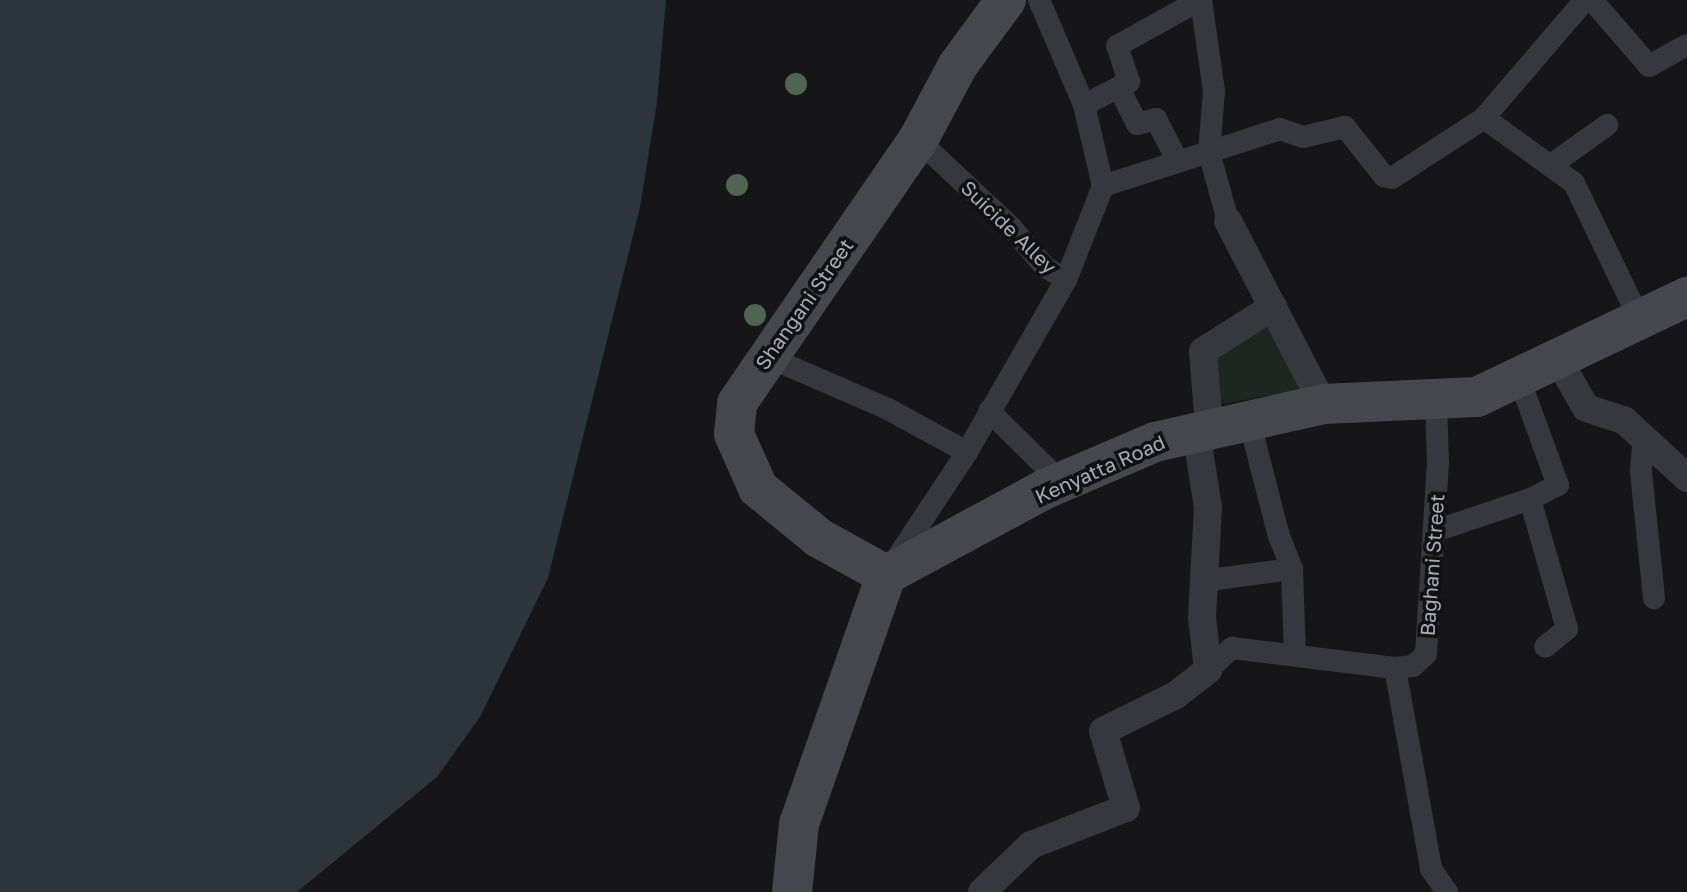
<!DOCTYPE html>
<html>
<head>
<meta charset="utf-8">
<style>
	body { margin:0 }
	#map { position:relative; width:1687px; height:892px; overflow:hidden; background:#161618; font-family:"Golos Text",sans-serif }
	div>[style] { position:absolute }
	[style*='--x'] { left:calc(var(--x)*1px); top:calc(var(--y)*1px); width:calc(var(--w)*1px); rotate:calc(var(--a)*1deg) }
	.green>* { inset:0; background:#1e261f }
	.water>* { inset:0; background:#2c353c }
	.pedestrian>* { height:22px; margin:-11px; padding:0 11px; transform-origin:11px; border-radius:11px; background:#37383d }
	.minor>* { height:28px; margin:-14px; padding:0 14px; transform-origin:14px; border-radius:14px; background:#37383d }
	.secondary>* { height:40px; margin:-20px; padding:0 20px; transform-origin:20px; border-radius:20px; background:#45474d }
	.trees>* { width:22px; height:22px; margin:-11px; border-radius:50%; background:#506452 }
	span { translate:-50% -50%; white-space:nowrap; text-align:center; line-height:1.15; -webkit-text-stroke:7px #111113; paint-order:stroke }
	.street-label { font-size:20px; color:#a8adb8 }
</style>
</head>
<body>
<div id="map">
	<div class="green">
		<div style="clip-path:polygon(1274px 316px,1305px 389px,1217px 405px,1213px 356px)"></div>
	</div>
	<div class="water">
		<div style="clip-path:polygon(0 0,666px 0,657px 102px,640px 207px,548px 578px,480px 717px,437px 777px,297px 892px,0 892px)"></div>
	</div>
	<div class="pedestrian">
		<div style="--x:1201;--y:0;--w:92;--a:81.9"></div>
		<div style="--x:1214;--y:91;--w:61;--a:94.7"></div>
		<div style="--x:1209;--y:152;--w:75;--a:-17.9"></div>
		<div style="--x:1280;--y:129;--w:24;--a:19"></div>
		<div style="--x:1303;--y:137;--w:43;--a:-13.4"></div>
		<div style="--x:1345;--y:127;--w:63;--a:51.5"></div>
		<div style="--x:1384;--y:176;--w:8;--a:14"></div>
		<div style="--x:1392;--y:178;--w:110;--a:-33.1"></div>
		<div style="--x:1585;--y:0;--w:155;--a:130.6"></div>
		<div style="--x:1484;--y:118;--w:111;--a:35.8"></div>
		<div style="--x:1574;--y:183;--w:152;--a:64.3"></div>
		<div style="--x:1592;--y:0;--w:87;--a:49.2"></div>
		<div style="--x:1649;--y:66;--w:43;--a:-28.9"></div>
		<div style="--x:1119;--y:88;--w:40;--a:63.4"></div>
		<div style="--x:1137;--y:124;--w:20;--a:-15"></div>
		<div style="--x:1156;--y:119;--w:48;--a:62.9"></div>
		<div style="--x:1084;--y:105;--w:51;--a:-27.1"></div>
		<div style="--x:1129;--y:82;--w:38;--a:-108"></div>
		<div style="--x:1117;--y:46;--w:95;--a:-29"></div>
		<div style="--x:918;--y:140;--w:127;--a:43.1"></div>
		<div style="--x:1011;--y:227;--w:51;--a:49.8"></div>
		<div style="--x:1044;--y:266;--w:26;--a:32"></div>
		<div style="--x:1551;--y:165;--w:69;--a:-35.5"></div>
		<div style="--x:1103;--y:186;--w:111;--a:-17.8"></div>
		<div style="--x:1209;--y:152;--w:72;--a:74.6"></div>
		<div style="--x:768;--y:357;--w:131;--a:23.4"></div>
		<div style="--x:888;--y:409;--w:90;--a:28.6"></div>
		<div style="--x:1519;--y:378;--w:114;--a:70"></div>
		<div style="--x:1558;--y:485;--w:31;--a:153"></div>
		<div style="--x:1530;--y:499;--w:135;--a:74.1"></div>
		<div style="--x:1567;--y:629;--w:28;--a:141"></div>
		<div style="--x:1436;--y:400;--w:62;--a:88.2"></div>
		<div style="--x:1438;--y:462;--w:192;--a:93.6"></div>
		<div style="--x:1426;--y:654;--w:18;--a:137"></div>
		<div style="--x:1413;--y:666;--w:18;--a:174"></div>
		<div style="--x:1395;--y:668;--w:204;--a:79.8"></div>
		<div style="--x:1431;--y:869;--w:28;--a:55"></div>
		<div style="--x:989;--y:411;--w:103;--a:44.6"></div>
		<div style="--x:1249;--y:420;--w:117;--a:75.6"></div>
		<div style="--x:1278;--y:533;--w:39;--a:69"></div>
		<div style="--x:1292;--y:569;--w:84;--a:88"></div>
		<div style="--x:1644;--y:435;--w:37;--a:95"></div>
		<div style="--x:1641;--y:472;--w:127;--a:84.1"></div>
		<div style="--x:1435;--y:531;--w:100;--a:-18.6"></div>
		<div style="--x:893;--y:564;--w:134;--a:-56.5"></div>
		<div style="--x:967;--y:452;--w:198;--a:-60.1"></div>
		<div style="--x:1066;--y:280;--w:101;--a:-68.5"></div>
		<div style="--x:1103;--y:186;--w:83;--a:-103.2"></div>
		<div style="--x:1084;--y:105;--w:114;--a:-113.2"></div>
		<div style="--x:1202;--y:581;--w:91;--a:-7.6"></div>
		<div style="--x:1208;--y:670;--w:33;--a:-43"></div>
		<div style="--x:1232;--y:648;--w:164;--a:7"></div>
	</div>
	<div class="minor">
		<div style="--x:1228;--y:221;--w:206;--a:62.6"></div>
		<div style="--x:1558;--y:359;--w:56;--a:60.3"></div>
		<div style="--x:1586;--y:408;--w:40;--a:18"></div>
		<div style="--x:1624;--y:420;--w:86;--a:42.6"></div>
		<div style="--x:1209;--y:427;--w:76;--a:-94.5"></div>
		<div style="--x:1203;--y:351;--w:83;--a:-32.2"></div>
		<div style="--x:982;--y:892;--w:68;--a:-43.8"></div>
		<div style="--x:1031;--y:845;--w:102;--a:-21.3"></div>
		<div style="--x:1126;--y:808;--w:80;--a:-106.6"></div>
		<div style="--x:1103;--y:731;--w:81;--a:-26.3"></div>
		<div style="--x:1176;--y:695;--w:41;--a:-38"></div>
		<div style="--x:1208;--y:670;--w:53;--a:-96.5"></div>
		<div style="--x:1202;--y:617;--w:110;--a:-86.9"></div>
		<div style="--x:1208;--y:507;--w:77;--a:-99"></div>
	</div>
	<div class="secondary">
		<div style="--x:886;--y:575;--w:77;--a:-151.1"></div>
		<div style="--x:819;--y:538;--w:79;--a:-140.7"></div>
		<div style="--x:758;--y:488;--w:59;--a:-114"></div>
		<div style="--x:734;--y:434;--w:31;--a:-84"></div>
		<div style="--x:737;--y:403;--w:319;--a:-55.5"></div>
		<div style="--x:918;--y:140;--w:85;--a:-61.9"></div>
		<div style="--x:958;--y:65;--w:81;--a:-53.6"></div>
		<div style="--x:792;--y:892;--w:68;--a:-84.1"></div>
		<div style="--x:799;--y:824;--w:264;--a:-70.7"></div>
		<div style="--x:886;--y:575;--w:181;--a:-28.4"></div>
		<div style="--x:1045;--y:489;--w:120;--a:-23.1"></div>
		<div style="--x:1155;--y:442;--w:172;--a:-12.7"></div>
		<div style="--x:1323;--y:404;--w:154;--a:-2.6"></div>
		<div style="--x:1477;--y:397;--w:233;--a:-25.5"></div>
	</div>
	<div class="trees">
		<div style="left:796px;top:84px"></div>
		<div style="left:737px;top:185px"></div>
		<div style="left:755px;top:315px"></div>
	</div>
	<div class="street-label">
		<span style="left:1009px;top:227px;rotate:44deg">Suicide Alley</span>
		<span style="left:804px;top:304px;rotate:-55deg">Shangani Street</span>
		<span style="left:1100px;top:469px;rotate:-24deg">Kenyatta Road</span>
		<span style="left:1432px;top:565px;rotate:-86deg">Baghani Street</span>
	</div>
</div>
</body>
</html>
